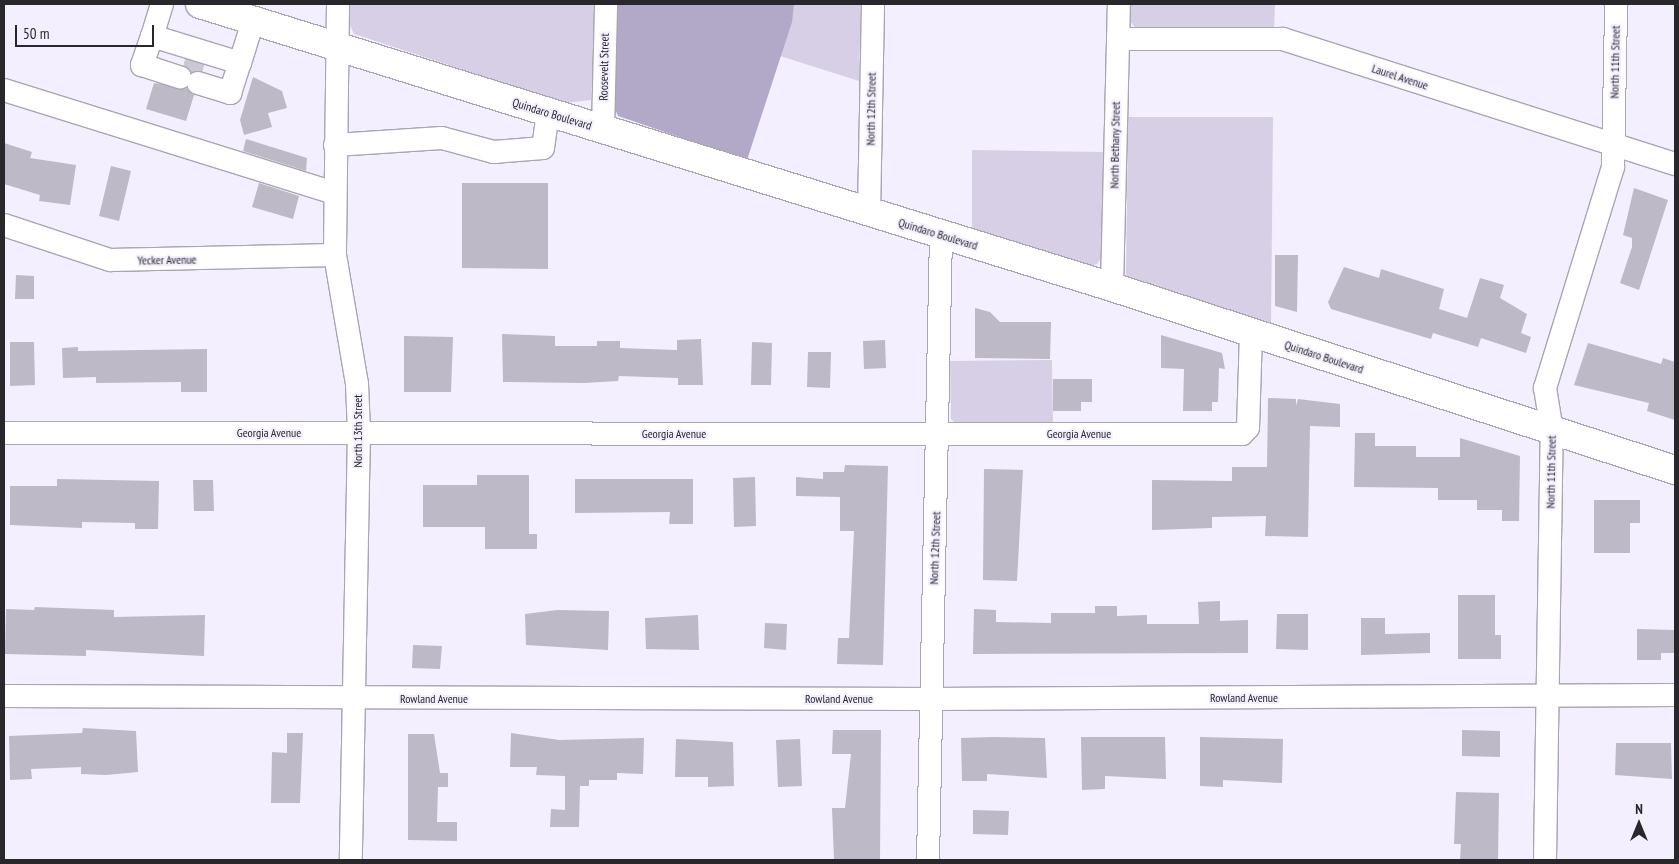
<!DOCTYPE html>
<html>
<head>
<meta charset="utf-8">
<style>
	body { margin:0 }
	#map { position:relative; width:1679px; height:864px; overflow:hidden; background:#f4effe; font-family:"PT Sans Narrow",sans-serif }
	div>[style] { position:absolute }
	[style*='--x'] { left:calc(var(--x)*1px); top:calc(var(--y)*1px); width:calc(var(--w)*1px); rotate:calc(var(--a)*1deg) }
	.green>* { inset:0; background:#d6cfe6 }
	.forest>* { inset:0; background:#b2a8c8 }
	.building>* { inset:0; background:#bdb9c7 }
	.minor-tunnel>* { height:22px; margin-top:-11px; transform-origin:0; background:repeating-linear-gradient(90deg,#cbc7d4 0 22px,transparent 0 33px) }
	.roads { filter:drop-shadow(1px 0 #a9a5b3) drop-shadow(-1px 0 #a9a5b3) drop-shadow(0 1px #a9a5b3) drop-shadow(0 -1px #a9a5b3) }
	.minor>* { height:22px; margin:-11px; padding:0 11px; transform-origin:11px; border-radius:11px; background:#fff }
	.major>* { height:28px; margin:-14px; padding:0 14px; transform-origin:14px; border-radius:14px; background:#fff }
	span { translate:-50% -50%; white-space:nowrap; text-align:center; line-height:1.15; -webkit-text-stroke:4px #f4effe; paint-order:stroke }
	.street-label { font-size:12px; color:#28272c }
	.frame { position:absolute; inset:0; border:5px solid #28272c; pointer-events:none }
	.north { position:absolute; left:1614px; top:799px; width:50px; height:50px; -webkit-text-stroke:4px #f4effe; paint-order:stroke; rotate:0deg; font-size:14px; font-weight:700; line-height:20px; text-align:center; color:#28272c }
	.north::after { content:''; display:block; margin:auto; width:18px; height:22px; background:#28272c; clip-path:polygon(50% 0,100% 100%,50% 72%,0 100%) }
	.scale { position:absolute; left:15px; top:25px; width:139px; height:22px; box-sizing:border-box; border:2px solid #28272c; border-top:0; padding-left:6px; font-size:15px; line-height:18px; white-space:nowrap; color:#28272c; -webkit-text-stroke:4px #f4effe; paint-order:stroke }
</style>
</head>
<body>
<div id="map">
	<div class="green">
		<div style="clip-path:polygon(348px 4px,597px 4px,591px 100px,565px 103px,354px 34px,347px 19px)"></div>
		<div style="clip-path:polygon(794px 4px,861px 4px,859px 81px,780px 56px)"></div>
		<div style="clip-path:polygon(1130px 4px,1275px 4px,1274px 31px,1137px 30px,1130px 21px)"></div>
		<div style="clip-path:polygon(1128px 117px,1273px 117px,1271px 327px,1131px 280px,1126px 275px)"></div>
		<div style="clip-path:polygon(972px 150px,1104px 152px,1103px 255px,1097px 264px,1088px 267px,972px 231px)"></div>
		<div style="clip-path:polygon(1052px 360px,1053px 425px,956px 424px,951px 419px,950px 361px)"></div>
	</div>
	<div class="forest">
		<div style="clip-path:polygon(617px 4px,794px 4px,792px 22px,747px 160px,618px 116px,614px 107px)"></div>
	</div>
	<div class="building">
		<div style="clip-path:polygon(185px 60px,203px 66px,202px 70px,192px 72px)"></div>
		<div style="clip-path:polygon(253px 77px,282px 91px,287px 108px,268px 113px,272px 127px,244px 135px,240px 120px)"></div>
		<div style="clip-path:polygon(154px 83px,186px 88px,194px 95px,186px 121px,146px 109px)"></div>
		<div style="clip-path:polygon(246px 139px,307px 158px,306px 171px,243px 151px)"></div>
		<div style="clip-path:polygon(4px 143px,32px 152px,30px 158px,76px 165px,70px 205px,39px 201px,40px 195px,4px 184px)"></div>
		<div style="clip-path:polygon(111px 166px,131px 171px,119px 221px,99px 216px)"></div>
		<div style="clip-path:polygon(259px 183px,299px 196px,293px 219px,252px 207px)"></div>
		<div style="clip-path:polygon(462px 183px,548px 183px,548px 269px,462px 268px)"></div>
		<div style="clip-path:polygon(1634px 188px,1668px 200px,1639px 290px,1620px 283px,1632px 247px,1632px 238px,1623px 235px)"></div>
		<div style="clip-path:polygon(1275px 255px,1298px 255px,1297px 312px,1275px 306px)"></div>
		<div style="clip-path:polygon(1344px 267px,1379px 278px,1381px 269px,1444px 289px,1439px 309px,1467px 318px,1480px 278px,1504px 285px,1500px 298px,1527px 314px,1521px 333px,1531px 337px,1526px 353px,1481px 338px,1478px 347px,1433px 333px,1431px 339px,1331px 309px,1328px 302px)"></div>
		<div style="clip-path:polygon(16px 275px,34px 276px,34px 299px,15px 299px)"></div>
		<div style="clip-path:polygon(975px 308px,990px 312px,1000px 322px,1051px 322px,1050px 359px,975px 358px)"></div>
		<div style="clip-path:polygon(502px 334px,555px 336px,555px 346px,597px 346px,597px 341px,620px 341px,620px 348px,677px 350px,677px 340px,701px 339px,703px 385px,678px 385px,678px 378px,619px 376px,618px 381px,584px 383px,503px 382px)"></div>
		<div style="clip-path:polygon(1161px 335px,1222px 353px,1225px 369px,1219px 368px,1218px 402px,1212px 402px,1212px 411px,1183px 411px,1184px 369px,1161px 368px)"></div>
		<div style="clip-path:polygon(404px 336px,453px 337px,451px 392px,404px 392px)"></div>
		<div style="clip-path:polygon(885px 340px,886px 368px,864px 369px,863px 341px)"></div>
		<div style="clip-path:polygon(10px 342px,34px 342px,35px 385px,10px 386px)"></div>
		<div style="clip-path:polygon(752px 342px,772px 343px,771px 385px,751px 385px)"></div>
		<div style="clip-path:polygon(1588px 343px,1661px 364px,1663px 358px,1675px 362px,1675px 420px,1647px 411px,1649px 403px,1574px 385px)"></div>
		<div style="clip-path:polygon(78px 347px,78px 351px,207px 349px,207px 392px,181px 392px,181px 382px,96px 383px,96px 377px,63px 378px,62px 348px)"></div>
		<div style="clip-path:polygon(808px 352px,831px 352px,830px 388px,807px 387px)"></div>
		<div style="clip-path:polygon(1053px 379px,1092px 379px,1092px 402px,1081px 402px,1081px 411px,1053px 411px)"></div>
		<div style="clip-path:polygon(1268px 398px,1296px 399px,1296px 406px,1298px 399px,1340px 404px,1340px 427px,1310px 426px,1308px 537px,1265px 536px,1266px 516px,1212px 517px,1212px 528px,1152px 530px,1152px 480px,1232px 481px,1232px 467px,1267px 467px)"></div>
		<div style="clip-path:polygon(1355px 433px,1375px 433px,1375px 446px,1416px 446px,1416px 457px,1460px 457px,1460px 438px,1520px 456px,1519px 521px,1502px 521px,1502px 510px,1477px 510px,1477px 500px,1438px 500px,1438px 488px,1354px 487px)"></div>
		<div style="clip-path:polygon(845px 465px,888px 466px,883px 665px,837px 664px,838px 638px,849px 638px,854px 531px,840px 531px,840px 497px,796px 496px,796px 477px,823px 479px,823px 472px,844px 472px)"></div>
		<div style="clip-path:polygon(984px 469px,1023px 470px,1017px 581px,983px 580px)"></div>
		<div style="clip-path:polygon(477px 475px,529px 475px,529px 534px,537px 534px,537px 549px,485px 549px,485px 527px,423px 527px,423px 485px,477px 485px)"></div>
		<div style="clip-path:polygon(755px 477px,756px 526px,734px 527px,733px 478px)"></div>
		<div style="clip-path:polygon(57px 479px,159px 481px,158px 529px,135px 529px,135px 523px,82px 522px,82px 528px,10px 525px,10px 486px,57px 486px)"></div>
		<div style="clip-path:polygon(575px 479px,693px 479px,693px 524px,669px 524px,670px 512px,575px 513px)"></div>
		<div style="clip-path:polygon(193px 480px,213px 480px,214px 511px,194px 511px)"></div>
		<div style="clip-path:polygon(1594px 500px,1640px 500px,1640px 523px,1630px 523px,1630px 553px,1594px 553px)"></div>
		<div style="clip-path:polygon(1458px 595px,1495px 595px,1495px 635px,1501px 635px,1501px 659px,1458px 659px)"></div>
		<div style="clip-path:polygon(1220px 601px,1220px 621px,1248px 620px,1248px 653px,973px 654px,974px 609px,996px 610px,996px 622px,1051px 623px,1051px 613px,1095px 613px,1095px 606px,1117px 606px,1117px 616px,1147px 615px,1147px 624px,1199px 624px,1198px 602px)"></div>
		<div style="clip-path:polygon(35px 607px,114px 610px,114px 617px,205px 615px,204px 656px,86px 650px,86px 656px,5px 654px,6px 609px,34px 610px)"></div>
		<div style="clip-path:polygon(557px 610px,609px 611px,608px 650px,526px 645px,525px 614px)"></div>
		<div style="clip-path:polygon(1277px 614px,1308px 614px,1308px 650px,1276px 649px)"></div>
		<div style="clip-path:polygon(698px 615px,699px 650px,646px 649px,645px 618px)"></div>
		<div style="clip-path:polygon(1361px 618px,1385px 618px,1385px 634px,1430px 633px,1430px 653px,1361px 655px)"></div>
		<div style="clip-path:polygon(765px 623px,787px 624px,786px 650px,764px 648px)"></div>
		<div style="clip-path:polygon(1637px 629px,1675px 630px,1675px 653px,1661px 653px,1661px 660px,1637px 660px)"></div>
		<div style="clip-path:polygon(413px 645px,442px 646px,440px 669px,412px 668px)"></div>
		<div style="clip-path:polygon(83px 728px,136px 731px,138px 772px,106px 775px,81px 774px,81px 767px,31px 769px,32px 779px,10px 780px,9px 736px,82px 733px)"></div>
		<div style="clip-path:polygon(833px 730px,881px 730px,880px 860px,834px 860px,832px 808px,845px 808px,851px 754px,832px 754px)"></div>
		<div style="clip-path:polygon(1462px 730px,1500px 731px,1500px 757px,1462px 756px)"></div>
		<div style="clip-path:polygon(287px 733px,303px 733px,300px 803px,271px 803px,272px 752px,287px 753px)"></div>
		<div style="clip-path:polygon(511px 733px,559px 740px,644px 738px,643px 774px,617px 773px,617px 780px,589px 780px,589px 786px,580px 786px,579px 827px,550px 827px,551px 809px,565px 810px,565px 776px,536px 775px,537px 767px,510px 767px)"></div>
		<div style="clip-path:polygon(408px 734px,434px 734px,440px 773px,448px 773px,448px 787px,438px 787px,437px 822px,457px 822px,457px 841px,408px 840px)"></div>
		<div style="clip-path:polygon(992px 737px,1045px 738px,1047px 778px,987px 774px,987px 781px,962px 781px,961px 738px)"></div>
		<div style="clip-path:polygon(1081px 737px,1165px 737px,1166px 779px,1105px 776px,1105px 789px,1082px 790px)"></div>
		<div style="clip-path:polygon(1200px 737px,1283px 739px,1282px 783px,1223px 780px,1223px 787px,1200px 786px)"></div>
		<div style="clip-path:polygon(676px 739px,733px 742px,734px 786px,708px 787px,708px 777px,675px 777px)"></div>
		<div style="clip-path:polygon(800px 739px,802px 786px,778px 787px,776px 740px)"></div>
		<div style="clip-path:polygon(1616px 743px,1671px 743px,1672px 779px,1615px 775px)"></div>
		<div style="clip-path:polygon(1456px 792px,1499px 793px,1498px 860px,1460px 860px,1461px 844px,1454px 844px)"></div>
		<div style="clip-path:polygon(973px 810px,1009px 811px,1008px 835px,973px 834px)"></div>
	</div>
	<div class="minor-tunnel">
		<div style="--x:184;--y:63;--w:20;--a:15"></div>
	</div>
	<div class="roads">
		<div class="minor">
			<div style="--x:162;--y:4;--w:34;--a:107"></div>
			<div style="--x:152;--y:36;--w:92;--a:17.1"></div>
			<div style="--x:240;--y:63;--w:44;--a:-72.8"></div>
			<div style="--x:338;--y:4;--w:251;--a:90.7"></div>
			<div style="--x:335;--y:255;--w:131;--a:80.3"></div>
			<div style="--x:357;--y:384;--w:48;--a:87.6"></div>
			<div style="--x:359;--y:432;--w:428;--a:91.1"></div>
			<div style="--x:152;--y:36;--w:31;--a:109"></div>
			<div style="--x:142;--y:65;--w:40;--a:18"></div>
			<div style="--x:1118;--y:39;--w:165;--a:0"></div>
			<div style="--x:1283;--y:39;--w:411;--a:17.7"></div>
			<div style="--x:198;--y:83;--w:34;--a:17"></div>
			<div style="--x:230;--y:93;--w:32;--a:-72"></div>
			<div style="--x:4;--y:90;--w:346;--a:17.3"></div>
			<div style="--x:603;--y:130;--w:126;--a:-88.6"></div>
			<div style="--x:335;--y:145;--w:107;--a:-3.7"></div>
			<div style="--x:442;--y:138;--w:54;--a:15.1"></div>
			<div style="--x:494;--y:152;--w:49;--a:-4.7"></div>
			<div style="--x:543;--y:148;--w:35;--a:-82"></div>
			<div style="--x:869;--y:214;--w:210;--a:-88.9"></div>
			<div style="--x:4;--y:225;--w:112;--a:18.3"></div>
			<div style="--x:110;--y:260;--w:225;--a:-1.3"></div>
			<div style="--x:1112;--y:287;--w:283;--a:-88.6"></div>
			<div style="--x:4;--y:433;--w:1238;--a:0.05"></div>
			<div style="--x:1242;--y:434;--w:8;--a:-45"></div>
			<div style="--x:1248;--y:428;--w:94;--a:-88.2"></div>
			<div style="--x:4;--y:696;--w:927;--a:0.19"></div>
			<div style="--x:931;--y:699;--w:744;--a:-0.31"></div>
			<div style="--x:928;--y:860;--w:625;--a:-88.81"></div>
			<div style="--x:1545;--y:860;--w:429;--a:-89.1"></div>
			<div style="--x:1552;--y:431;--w:44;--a:-99.2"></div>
			<div style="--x:1545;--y:388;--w:231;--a:-72.9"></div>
			<div style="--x:1613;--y:167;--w:163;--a:-88.9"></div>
		</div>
		<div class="major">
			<div style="--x:200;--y:4;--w:955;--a:17.24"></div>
			<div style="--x:1112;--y:287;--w:592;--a:18.01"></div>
		</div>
	</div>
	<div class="street-label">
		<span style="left:1615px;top:62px;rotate:-89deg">North 11th Street</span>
		<span style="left:604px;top:67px;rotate:-89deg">Roosevelt Street</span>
		<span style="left:1400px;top:77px;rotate:18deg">Laurel Avenue</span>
		<span style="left:871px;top:109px;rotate:-89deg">North 12th Street</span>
		<span style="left:552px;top:114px;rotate:17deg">Quindaro Boulevard</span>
		<span style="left:1115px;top:145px;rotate:-89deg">North Bethany Street</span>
		<span style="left:938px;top:234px;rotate:17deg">Quindaro Boulevard</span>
		<span style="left:167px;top:260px;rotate:-1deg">Yecker Avenue</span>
		<span style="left:1324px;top:357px;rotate:18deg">Quindaro Boulevard</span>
		<span style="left:358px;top:431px;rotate:-90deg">North 13th Street</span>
		<span style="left:269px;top:433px">Georgia Avenue</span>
		<span style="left:674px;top:434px">Georgia Avenue</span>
		<span style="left:1079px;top:434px">Georgia Avenue</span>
		<span style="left:1551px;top:472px;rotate:-89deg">North 11th Street</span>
		<span style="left:935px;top:548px;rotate:-88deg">North 12th Street</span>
		<span style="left:1244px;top:698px">Rowland Avenue</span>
		<span style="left:434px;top:699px">Rowland Avenue</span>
		<span style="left:839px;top:699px">Rowland Avenue</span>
	</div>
	<div class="frame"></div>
	<div class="north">N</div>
	<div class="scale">50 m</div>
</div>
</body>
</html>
